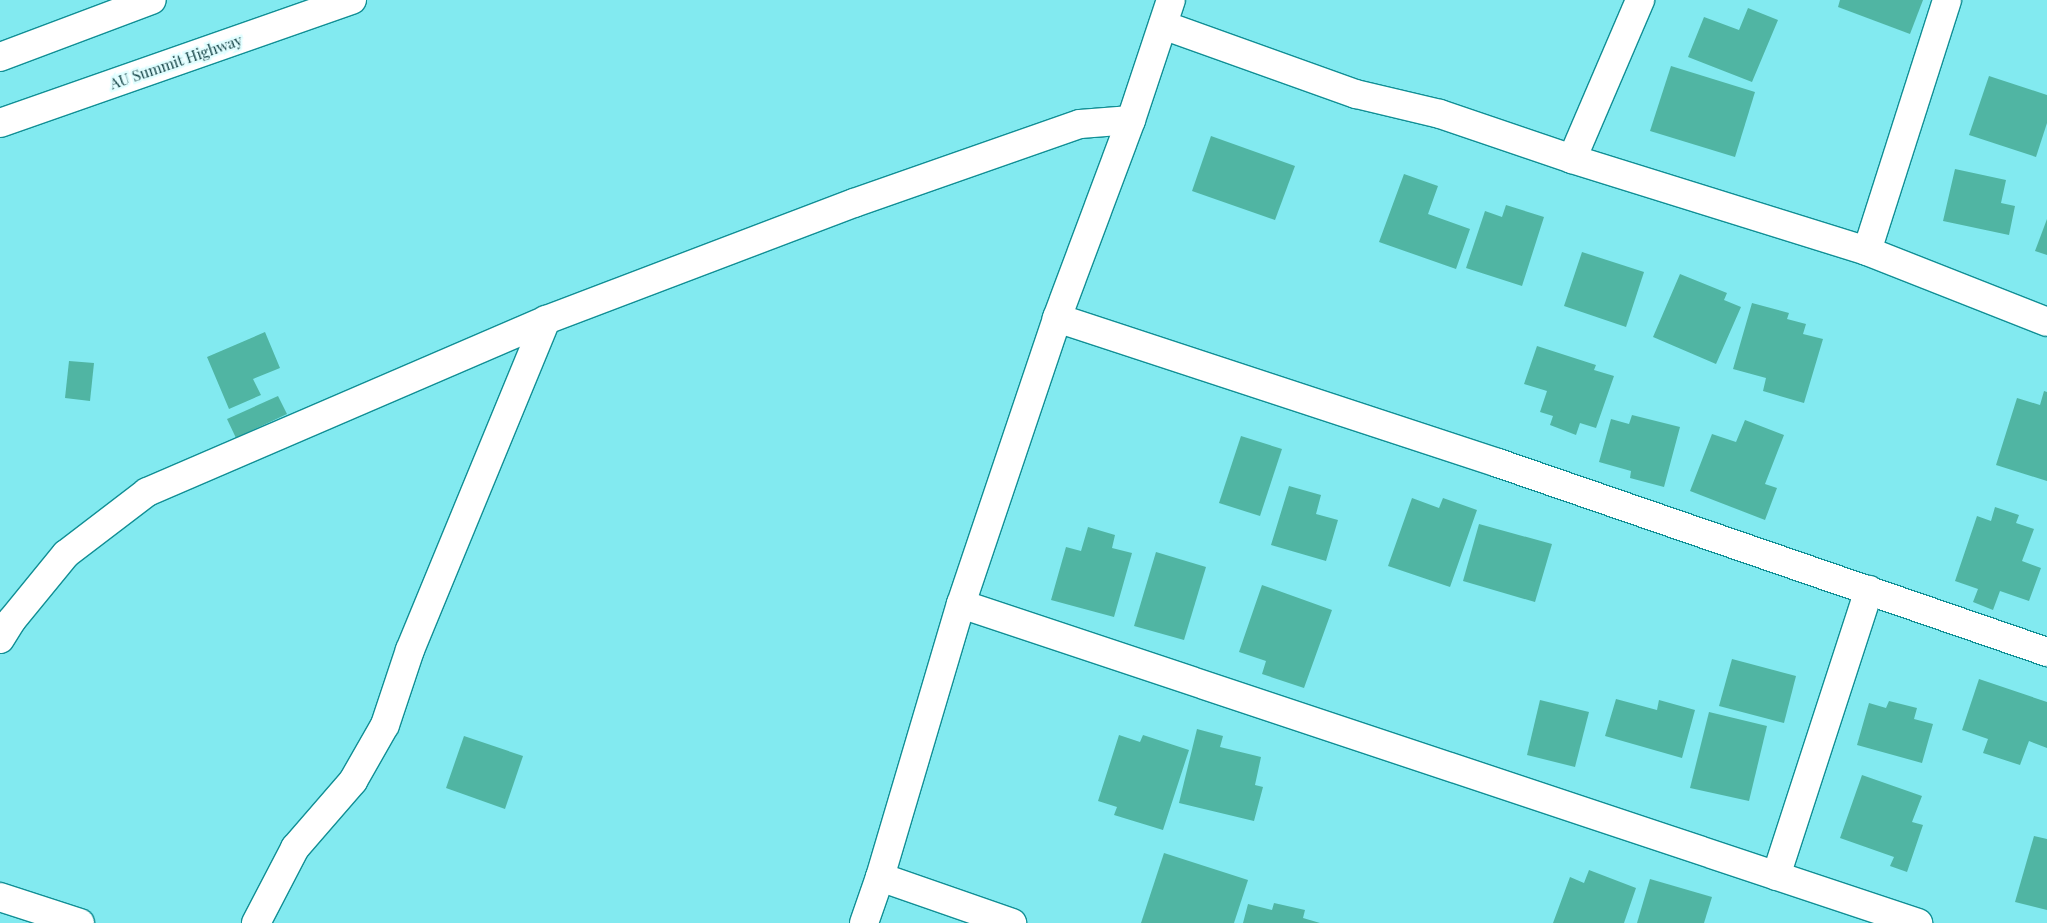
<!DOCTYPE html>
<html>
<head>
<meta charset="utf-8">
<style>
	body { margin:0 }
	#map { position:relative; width:2047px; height:923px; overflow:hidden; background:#82eaf0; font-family:"Playfair Display",serif }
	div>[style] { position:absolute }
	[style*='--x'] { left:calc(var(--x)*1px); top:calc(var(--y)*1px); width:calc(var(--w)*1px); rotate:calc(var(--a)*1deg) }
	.building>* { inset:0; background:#50b5a3 }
	.roads { filter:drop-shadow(1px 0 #118f95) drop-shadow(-1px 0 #118f95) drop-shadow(0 1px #118f95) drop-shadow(0 -1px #118f95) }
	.minor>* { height:28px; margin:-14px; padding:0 14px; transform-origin:14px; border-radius:14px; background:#fff }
	.major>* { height:28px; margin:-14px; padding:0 14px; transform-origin:14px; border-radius:14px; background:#fff }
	span { translate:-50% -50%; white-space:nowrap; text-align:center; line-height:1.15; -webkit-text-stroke:4.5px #e1feff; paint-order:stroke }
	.street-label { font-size:15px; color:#124043 }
</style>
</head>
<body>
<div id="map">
	<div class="building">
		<div style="clip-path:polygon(1840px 0,1923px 0,1910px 34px,1838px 7px)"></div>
		<div style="clip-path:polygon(1748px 8px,1778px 20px,1752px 82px,1688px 57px,1704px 17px,1739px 30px)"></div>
		<div style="clip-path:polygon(1671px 66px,1755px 92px,1735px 157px,1650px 131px)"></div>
		<div style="clip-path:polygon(1989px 76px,2047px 95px,2047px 123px,2036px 157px,1969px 135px)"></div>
		<div style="clip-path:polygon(1211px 136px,1295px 166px,1275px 220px,1192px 191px)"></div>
		<div style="clip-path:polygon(1955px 169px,2006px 180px,2001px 203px,2015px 206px,2009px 235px,1943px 221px)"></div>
		<div style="clip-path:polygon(1404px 174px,1438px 186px,1428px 214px,1470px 229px,1456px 269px,1379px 242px)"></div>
		<div style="clip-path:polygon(1506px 205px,1544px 217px,1522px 286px,1466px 268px,1485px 211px,1502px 217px)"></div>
		<div style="clip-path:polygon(2047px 219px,2047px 255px,2035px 251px)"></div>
		<div style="clip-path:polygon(1582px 252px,1644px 272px,1626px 327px,1564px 306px)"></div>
		<div style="clip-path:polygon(1680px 274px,1727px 293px,1724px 300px,1741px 307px,1716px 364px,1653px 337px)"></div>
		<div style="clip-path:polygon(1752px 303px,1789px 313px,1787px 319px,1806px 324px,1803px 334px,1823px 339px,1804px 403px,1763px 391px,1766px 378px,1733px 369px)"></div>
		<div style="clip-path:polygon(265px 332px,280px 368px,253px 379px,261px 395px,229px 409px,207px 357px)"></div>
		<div style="clip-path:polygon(1537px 346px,1596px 365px,1594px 370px,1614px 376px,1596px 428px,1580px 423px,1576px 435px,1550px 425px,1553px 416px,1540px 412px,1547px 391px,1524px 384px)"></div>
		<div style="clip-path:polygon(69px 361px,94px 363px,90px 401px,65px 398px)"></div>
		<div style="clip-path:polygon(2044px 391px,2047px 392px,2047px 481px,1996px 465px,2017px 398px,2040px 405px)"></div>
		<div style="clip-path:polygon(278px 396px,287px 414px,236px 438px,227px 419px)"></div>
		<div style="clip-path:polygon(1632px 415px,1680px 427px,1664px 487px,1630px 478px,1631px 471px,1599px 462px,1611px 419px,1629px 424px)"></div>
		<div style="clip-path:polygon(1745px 420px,1784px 435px,1765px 484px,1777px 488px,1765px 520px,1690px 491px,1712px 434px,1736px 442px)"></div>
		<div style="clip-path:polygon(1241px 436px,1282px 449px,1260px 516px,1219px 503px)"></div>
		<div style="clip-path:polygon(1289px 486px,1321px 495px,1316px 514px,1338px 520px,1326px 561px,1271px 545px)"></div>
		<div style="clip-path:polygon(1412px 498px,1439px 508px,1443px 498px,1477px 510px,1450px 587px,1388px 566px)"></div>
		<div style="clip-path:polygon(1995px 507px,2019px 515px,2016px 523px,2034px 529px,2022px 561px,2041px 568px,2029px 601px,2000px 591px,1993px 610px,1973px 602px,1978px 589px,1955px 581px,1977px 516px,1991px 521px)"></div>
		<div style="clip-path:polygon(1479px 524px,1552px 544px,1535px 602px,1463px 581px)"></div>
		<div style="clip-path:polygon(1088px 527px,1115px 535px,1112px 548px,1132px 553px,1114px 617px,1051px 600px,1066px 547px,1081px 551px)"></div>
		<div style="clip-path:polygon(1156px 552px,1206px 567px,1184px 640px,1134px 626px)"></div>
		<div style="clip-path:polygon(1262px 585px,1332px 610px,1304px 688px,1262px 674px,1266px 661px,1239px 652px)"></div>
		<div style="clip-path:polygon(1732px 659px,1796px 676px,1784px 723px,1719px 706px)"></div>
		<div style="clip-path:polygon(1979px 679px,2047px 702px,2047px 748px,2029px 741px,2020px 765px,1983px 753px,1988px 739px,1962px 730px)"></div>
		<div style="clip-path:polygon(1616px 699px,1657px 710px,1659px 700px,1695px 710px,1682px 758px,1605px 736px)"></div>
		<div style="clip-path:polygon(1540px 700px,1589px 712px,1575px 767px,1527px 755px)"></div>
		<div style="clip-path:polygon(1889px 701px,1917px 708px,1914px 719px,1933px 724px,1922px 763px,1857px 745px,1869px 703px,1886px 708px)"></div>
		<div style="clip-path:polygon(1709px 712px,1767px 726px,1749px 801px,1690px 788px)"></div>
		<div style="clip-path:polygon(1197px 729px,1223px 736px,1220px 747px,1261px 757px,1255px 785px,1263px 787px,1254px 821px,1179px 803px)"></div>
		<div style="clip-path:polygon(1119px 735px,1140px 742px,1143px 735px,1189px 750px,1163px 830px,1114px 815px,1117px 807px,1098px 801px)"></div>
		<div style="clip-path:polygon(464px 736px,523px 756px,505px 809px,446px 788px)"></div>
		<div style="clip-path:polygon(1862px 775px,1922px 796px,1912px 822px,1923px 825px,1907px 872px,1890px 866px,1894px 857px,1840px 838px)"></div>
		<div style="clip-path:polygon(2034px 836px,2047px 839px,2047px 910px,2015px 902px)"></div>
		<div style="clip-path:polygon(1164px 853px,1248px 880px,1234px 923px,1141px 923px)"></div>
		<div style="clip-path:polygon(1589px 870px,1636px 888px,1624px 923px,1553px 923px,1570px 877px,1584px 883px)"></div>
		<div style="clip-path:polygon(1650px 879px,1712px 897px,1704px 923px,1637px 923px)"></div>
		<div style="clip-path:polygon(1274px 903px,1305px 910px,1303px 918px,1320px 923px,1243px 923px,1248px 904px,1272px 910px)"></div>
	</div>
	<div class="roads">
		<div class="minor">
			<div style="--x:1163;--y:25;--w:205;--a:19.7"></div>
			<div style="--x:1356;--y:94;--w:86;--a:13.4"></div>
			<div style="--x:1440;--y:114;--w:139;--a:18.8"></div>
			<div style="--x:1572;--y:159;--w:309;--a:17.3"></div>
			<div style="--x:1867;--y:251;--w:193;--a:21.5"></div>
			<div style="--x:1572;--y:159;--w:173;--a:-66.8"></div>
			<div style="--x:1867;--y:251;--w:263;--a:-72.3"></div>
			<div style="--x:1057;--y:318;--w:464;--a:18.2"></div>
			<div style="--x:1498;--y:463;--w:581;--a:19"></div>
			<div style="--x:961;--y:604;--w:1009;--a:18.43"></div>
			<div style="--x:0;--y:639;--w:22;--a:-58"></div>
			<div style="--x:12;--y:620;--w:85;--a:-50.7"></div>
			<div style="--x:66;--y:554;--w:102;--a:-37.4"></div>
			<div style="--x:147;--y:492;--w:434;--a:-23.3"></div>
			<div style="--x:546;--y:320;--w:329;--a:-20.8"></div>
			<div style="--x:854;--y:203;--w:239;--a:-19.3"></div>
			<div style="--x:1080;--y:124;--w:51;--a:-4.5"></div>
			<div style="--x:1776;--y:876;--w:301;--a:-72"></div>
			<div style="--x:880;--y:877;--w:140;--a:19.2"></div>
			<div style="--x:0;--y:897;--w:84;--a:18"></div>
			<div style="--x:256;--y:923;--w:85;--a:-62.5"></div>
			<div style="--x:295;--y:848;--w:89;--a:-49.1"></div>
			<div style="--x:353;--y:781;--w:64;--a:-60.3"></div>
			<div style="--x:385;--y:725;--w:79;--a:-71.6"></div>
			<div style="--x:410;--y:650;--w:357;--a:-67.6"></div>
			<div style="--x:864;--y:923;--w:49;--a:-70.8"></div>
			<div style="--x:880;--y:877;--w:285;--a:-73.5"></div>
			<div style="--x:961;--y:604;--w:302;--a:-71.4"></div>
			<div style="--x:1057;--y:318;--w:211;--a:-69.5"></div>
			<div style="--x:1131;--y:120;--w:126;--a:-71.6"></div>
		</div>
		<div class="major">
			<div style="--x:0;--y:57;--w:162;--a:-20.6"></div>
			<div style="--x:0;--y:123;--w:373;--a:-19.3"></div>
		</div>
	</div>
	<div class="street-label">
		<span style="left:176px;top:62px;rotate:-19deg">AU Summit Highway</span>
	</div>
</div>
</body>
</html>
